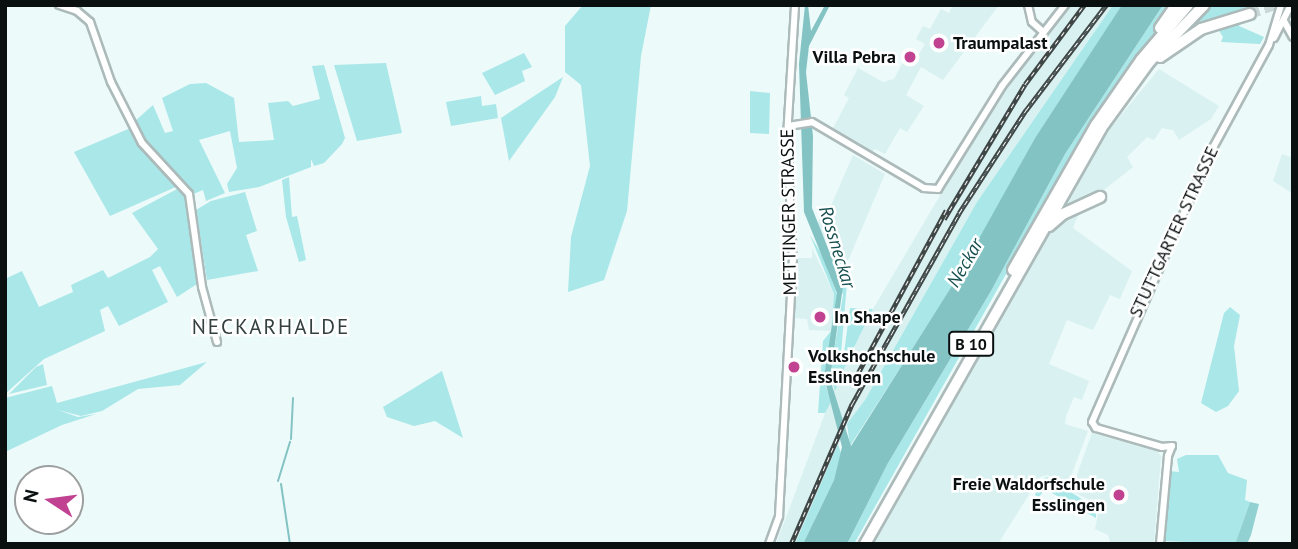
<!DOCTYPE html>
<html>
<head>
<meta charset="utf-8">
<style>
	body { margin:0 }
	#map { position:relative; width:1298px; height:549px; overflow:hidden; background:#ecfafa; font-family:"PT Sans",sans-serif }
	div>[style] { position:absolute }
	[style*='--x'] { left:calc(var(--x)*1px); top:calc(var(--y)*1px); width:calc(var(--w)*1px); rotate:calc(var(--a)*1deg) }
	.built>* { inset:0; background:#d9f1f1 }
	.green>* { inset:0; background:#a9e7e8 }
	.forest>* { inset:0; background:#92d1d1 }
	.water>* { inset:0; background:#84c3c3 }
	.stream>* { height:2px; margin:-1px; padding:0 1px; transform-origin:1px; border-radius:1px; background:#84c3c3 }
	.highway-tunnel>* { height:10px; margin-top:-5px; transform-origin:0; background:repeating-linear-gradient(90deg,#cad7d7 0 10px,transparent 0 15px) }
	.roads { filter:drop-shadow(2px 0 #acbaba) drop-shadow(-2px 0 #acbaba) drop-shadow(0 2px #acbaba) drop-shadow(0 -2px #acbaba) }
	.secondary>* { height:6px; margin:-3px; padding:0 3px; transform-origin:3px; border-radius:3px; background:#fff }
	.highway>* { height:10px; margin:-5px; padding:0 5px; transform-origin:5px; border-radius:5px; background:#fff }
	.rail>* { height:4.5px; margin-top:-2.25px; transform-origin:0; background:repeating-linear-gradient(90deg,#fff 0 5px,#3f4646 0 10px); box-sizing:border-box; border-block:2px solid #3f4646 }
	.dots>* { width:19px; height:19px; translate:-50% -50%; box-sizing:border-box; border:4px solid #fff; border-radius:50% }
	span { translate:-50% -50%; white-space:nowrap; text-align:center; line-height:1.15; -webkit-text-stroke:5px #fff; paint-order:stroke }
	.shield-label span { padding:2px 5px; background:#fff; border:2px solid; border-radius:5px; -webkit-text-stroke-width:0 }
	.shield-label { font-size:16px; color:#0a0f0f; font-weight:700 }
	.poi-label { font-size:18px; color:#0a0f0f; font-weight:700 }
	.left { translate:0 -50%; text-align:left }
	.right { translate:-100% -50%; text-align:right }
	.street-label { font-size:18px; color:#0a0f0f }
	.water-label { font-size:19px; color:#174f4f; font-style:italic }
	.quarter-label { font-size:21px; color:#344040; letter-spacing:2px }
	.frame { position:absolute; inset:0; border:7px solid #0a0f0f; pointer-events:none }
	.north { position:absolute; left:14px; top:465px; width:70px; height:70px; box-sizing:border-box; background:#fff; border:2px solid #9d9f9f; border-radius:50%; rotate:283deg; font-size:19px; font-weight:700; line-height:28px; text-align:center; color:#0a0f0f }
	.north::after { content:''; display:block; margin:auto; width:24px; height:32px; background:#c04290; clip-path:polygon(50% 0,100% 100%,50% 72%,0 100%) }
</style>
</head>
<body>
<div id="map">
	<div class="built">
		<div style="clip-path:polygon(953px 5px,999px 5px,943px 80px,921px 67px,906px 95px,924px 106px,907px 132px,900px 128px,885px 154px,875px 149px,871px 154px,831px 132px,849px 98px,844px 95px,858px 68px,883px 82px,894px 79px,903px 62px,911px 66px,919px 54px,925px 44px,916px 39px,923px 26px,930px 29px,941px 9px,949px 13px)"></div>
		<div style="clip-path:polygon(1069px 5px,1113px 5px,977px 202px,865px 400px,847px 425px,795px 544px,776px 544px,839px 376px,873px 309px,997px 99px)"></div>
		<div style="clip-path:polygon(1159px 69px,1219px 106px,1211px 119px,1179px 140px,1173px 130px,1162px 128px,1154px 140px,1147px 137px,1127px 157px,1133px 167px,1096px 196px,1059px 213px,1090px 153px)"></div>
		<div style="clip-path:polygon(1293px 151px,1293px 194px,1273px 181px,1282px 154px,1290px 157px)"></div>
		<div style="clip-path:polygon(853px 155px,885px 174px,842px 275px,838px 266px,842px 261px,838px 263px,817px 225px,822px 213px,827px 215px)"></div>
		<div style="clip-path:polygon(1080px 210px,1073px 228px,1132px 271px,1120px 299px,1110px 295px,1093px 330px,1067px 320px,1049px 364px,1089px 381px,1082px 400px,1074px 397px,1066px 416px,1065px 424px,1088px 431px,1068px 484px,1064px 486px,1048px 475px,1040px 477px,998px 544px,873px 544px,1048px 233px)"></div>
		<div style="clip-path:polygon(812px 248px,834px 294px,831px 331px,809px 330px,807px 319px,794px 318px,798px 258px,812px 258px)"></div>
		<div style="clip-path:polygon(1092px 433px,1156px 450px,1161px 456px,1154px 544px,1111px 544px,1108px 535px,1095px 529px,1100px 505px,1071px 491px)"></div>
	</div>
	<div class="green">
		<div style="clip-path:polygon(583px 5px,651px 5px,641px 56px,627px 211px,604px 280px,568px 292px,571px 237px,590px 166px,581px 85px,565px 72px,565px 26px)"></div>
		<div style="clip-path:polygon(1113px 5px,1122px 6px,1035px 138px,958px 278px,850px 446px,847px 424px,865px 400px,977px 202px)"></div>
		<div style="clip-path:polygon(1163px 5px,1174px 5px,1082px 139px,854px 544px,847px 544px,888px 463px,991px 291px,1065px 154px)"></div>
		<div style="clip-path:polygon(1208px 5px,1258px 8px,1250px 16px,1169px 46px)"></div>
		<div style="clip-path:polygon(1240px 20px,1239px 26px,1264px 37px,1260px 44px,1221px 42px,1223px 37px,1218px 29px)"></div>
		<div style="clip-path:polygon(524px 53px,532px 67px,522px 71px,525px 81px,495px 95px,482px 73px)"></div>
		<div style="clip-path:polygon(386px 63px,402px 133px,357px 141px,334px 65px)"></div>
		<div style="clip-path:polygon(324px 65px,345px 138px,342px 144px,324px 163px,314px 166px,311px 159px,311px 167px,259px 187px,229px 192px,227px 184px,237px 168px,230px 131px,199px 140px,225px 193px,206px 201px,203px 190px,191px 195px,159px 163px,135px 121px,153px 105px,165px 133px,173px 131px,162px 98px,190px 84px,206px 83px,234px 98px,239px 142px,274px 140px,268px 103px,288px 101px,293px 106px,320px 99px,312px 66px)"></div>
		<div style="clip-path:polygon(563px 77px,555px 97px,509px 161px,501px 118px)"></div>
		<div style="clip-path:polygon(750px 91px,770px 93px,769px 134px,750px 133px)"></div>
		<div style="clip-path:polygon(481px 96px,482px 106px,496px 104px,498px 118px,451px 126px,446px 102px)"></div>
		<div style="clip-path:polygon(133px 127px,151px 160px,178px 186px,110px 216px,74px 152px)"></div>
		<div style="clip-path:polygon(289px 177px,292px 217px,297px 216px,306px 260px,299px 262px,286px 217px,282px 180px)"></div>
		<div style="clip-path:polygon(179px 188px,187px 195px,197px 284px,177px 297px,160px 266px,152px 270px,168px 302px,119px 326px,108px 306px,100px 310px,105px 331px,44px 359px,5px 394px,5px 279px,22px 271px,39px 307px,73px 292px,71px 285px,103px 270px,108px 278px,150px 257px,158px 249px,132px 213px)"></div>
		<div style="clip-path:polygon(245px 192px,257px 231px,246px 235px,258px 271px,207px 280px,196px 210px,211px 201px)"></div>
		<div style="clip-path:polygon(810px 235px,824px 258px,838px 297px,825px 384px,831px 402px,825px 413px,818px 413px,823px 341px,831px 331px,834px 294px)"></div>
		<div style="clip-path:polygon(829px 249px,838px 263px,843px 261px,838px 266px,847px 283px,841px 354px,849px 357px,835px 391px,830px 376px,843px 295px)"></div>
		<div style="clip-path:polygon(1230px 307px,1240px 315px,1234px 346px,1239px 391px,1228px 406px,1216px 412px,1201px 403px,1224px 313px)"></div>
		<div style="clip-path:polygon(850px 308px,873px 309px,851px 353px,844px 353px)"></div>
		<div style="clip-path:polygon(207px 362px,180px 385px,138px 389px,102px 411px,81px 416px,58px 410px,78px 417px,96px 414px,62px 425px,5px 452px,5px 398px,52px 386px,57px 403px)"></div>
		<div style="clip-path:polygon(43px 364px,47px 385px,9px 394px,36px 367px)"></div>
		<div style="clip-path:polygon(442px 371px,463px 438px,435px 421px,414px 426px,387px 417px,383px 407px)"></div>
		<div style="clip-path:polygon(838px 444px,841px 453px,834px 480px,803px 544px,795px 544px)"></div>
		<div style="clip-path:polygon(1186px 455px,1218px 455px,1228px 473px,1247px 480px,1245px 500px,1250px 502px,1235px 544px,1163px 541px,1169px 471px,1179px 472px,1177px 459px)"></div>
		<div style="clip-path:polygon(1047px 477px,1096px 508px,1096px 518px,1045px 489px,1039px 497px,1035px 495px,1040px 480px)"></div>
	</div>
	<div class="forest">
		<div style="clip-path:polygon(1250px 502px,1259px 504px,1251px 535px,1247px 544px,1235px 544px)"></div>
	</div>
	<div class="water">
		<div style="clip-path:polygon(805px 5px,808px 5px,811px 31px,825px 5px,830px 5px,809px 46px,806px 72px,813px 136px,812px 208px,843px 286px,830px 379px,851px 446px,957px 278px,1035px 138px,1122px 5px,1163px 5px,1065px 154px,991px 291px,888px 463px,847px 544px,803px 544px,834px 480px,842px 447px,824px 377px,837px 293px,804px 212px,799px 64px)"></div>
	</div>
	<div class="stream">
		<div style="--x:291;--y:439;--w:41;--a:-87.2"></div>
		<div style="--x:278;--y:481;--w:41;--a:-72.9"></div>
		<div style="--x:281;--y:484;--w:61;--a:81.5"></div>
	</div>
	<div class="highway-tunnel">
		<div style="--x:1250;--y:14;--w:27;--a:-20"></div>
	</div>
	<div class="roads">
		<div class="secondary">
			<div style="--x:59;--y:5;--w:19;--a:18"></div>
			<div style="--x:77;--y:11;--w:17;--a:40"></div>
			<div style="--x:90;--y:22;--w:64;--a:70.7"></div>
			<div style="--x:111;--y:82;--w:68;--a:63.1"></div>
			<div style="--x:142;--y:143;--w:69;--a:47.3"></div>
			<div style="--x:189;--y:194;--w:94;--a:82"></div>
			<div style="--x:202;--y:287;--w:57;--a:74.7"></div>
			<div style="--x:1028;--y:5;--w:17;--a:77"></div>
			<div style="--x:1032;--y:22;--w:15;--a:42"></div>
			<div style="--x:1284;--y:21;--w:18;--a:61"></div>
			<div style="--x:1274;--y:38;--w:33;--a:-63"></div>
			<div style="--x:788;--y:126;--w:24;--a:-9"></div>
			<div style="--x:812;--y:122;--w:130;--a:30.5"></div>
			<div style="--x:924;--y:188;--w:14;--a:4"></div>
			<div style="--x:938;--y:189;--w:121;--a:-58.1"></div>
			<div style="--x:1002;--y:86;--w:103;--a:-52.1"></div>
			<div style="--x:1162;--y:447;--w:69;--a:-163.9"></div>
			<div style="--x:1096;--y:428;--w:7;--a:-124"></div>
			<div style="--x:1092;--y:422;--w:292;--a:-66.3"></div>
			<div style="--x:1209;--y:155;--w:125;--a:-61.4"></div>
			<div style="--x:1269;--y:45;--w:42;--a:-73.3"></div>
			<div style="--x:1162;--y:447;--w:10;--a:-6"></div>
			<div style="--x:1172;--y:446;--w:11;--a:112"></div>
			<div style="--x:769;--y:544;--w:30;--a:-70"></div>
			<div style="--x:779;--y:516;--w:257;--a:-86.9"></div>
			<div style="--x:793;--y:259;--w:122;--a:-92.8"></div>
			<div style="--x:787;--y:137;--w:132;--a:-86.5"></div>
			<div style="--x:1160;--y:544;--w:88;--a:-84.8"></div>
		</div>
		<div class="highway">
			<div style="--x:1160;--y:28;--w:28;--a:-55"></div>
			<div style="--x:1160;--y:57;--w:50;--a:-34.3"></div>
			<div style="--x:1201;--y:29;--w:51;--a:-17"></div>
			<div style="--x:1049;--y:226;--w:18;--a:-41"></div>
			<div style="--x:1063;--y:214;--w:41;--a:-24.7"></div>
			<div style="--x:1013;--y:270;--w:167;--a:-60.2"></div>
			<div style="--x:1096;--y:125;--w:79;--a:-55.3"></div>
			<div style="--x:1141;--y:60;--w:72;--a:-49.5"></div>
			<div style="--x:865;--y:544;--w:483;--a:-60.4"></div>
			<div style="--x:1104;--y:124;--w:77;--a:-54"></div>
			<div style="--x:1149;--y:62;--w:79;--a:-46"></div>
		</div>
	</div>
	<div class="rail">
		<div style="--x:944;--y:219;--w:157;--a:-59"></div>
		<div style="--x:1025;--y:84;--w:99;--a:-53.2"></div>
		<div style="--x:858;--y:373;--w:185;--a:-61.6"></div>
		<div style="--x:791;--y:544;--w:153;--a:-66.5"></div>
		<div style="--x:852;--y:404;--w:219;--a:-60.7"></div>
		<div style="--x:959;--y:213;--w:123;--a:-57"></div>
		<div style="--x:1026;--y:110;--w:132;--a:-52.7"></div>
	</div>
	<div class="dots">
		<div style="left:939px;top:43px;background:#c04290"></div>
		<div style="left:910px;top:57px;background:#c04290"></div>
		<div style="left:820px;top:317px;background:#c04290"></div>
		<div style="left:794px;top:367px;background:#c04290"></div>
		<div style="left:1119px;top:495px;background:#c04290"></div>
	</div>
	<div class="shield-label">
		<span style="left:971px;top:344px">B 10</span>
	</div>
	<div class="poi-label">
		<span class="left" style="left:953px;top:43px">Traumpalast</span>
		<span class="right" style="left:896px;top:57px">Villa Pebra</span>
		<span class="left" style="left:834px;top:317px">In Shape</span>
		<span class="left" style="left:808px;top:367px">Volkshochschule<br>Esslingen</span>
		<span class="right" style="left:1105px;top:495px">Freie Waldorfschule<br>Esslingen</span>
	</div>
	<div class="street-label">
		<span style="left:789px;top:212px;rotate:-91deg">METTINGER STRASSE</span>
		<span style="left:1174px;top:232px;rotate:-65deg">STUTTGARTER STRASSE</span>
	</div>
	<div class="water-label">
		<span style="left:837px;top:247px;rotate:73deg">Rossneckar</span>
		<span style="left:965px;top:263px;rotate:-60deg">Neckar</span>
	</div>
	<div class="quarter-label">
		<span style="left:271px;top:327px">NECKARHALDE</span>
	</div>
	<div class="frame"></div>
	<div class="north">N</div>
</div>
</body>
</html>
